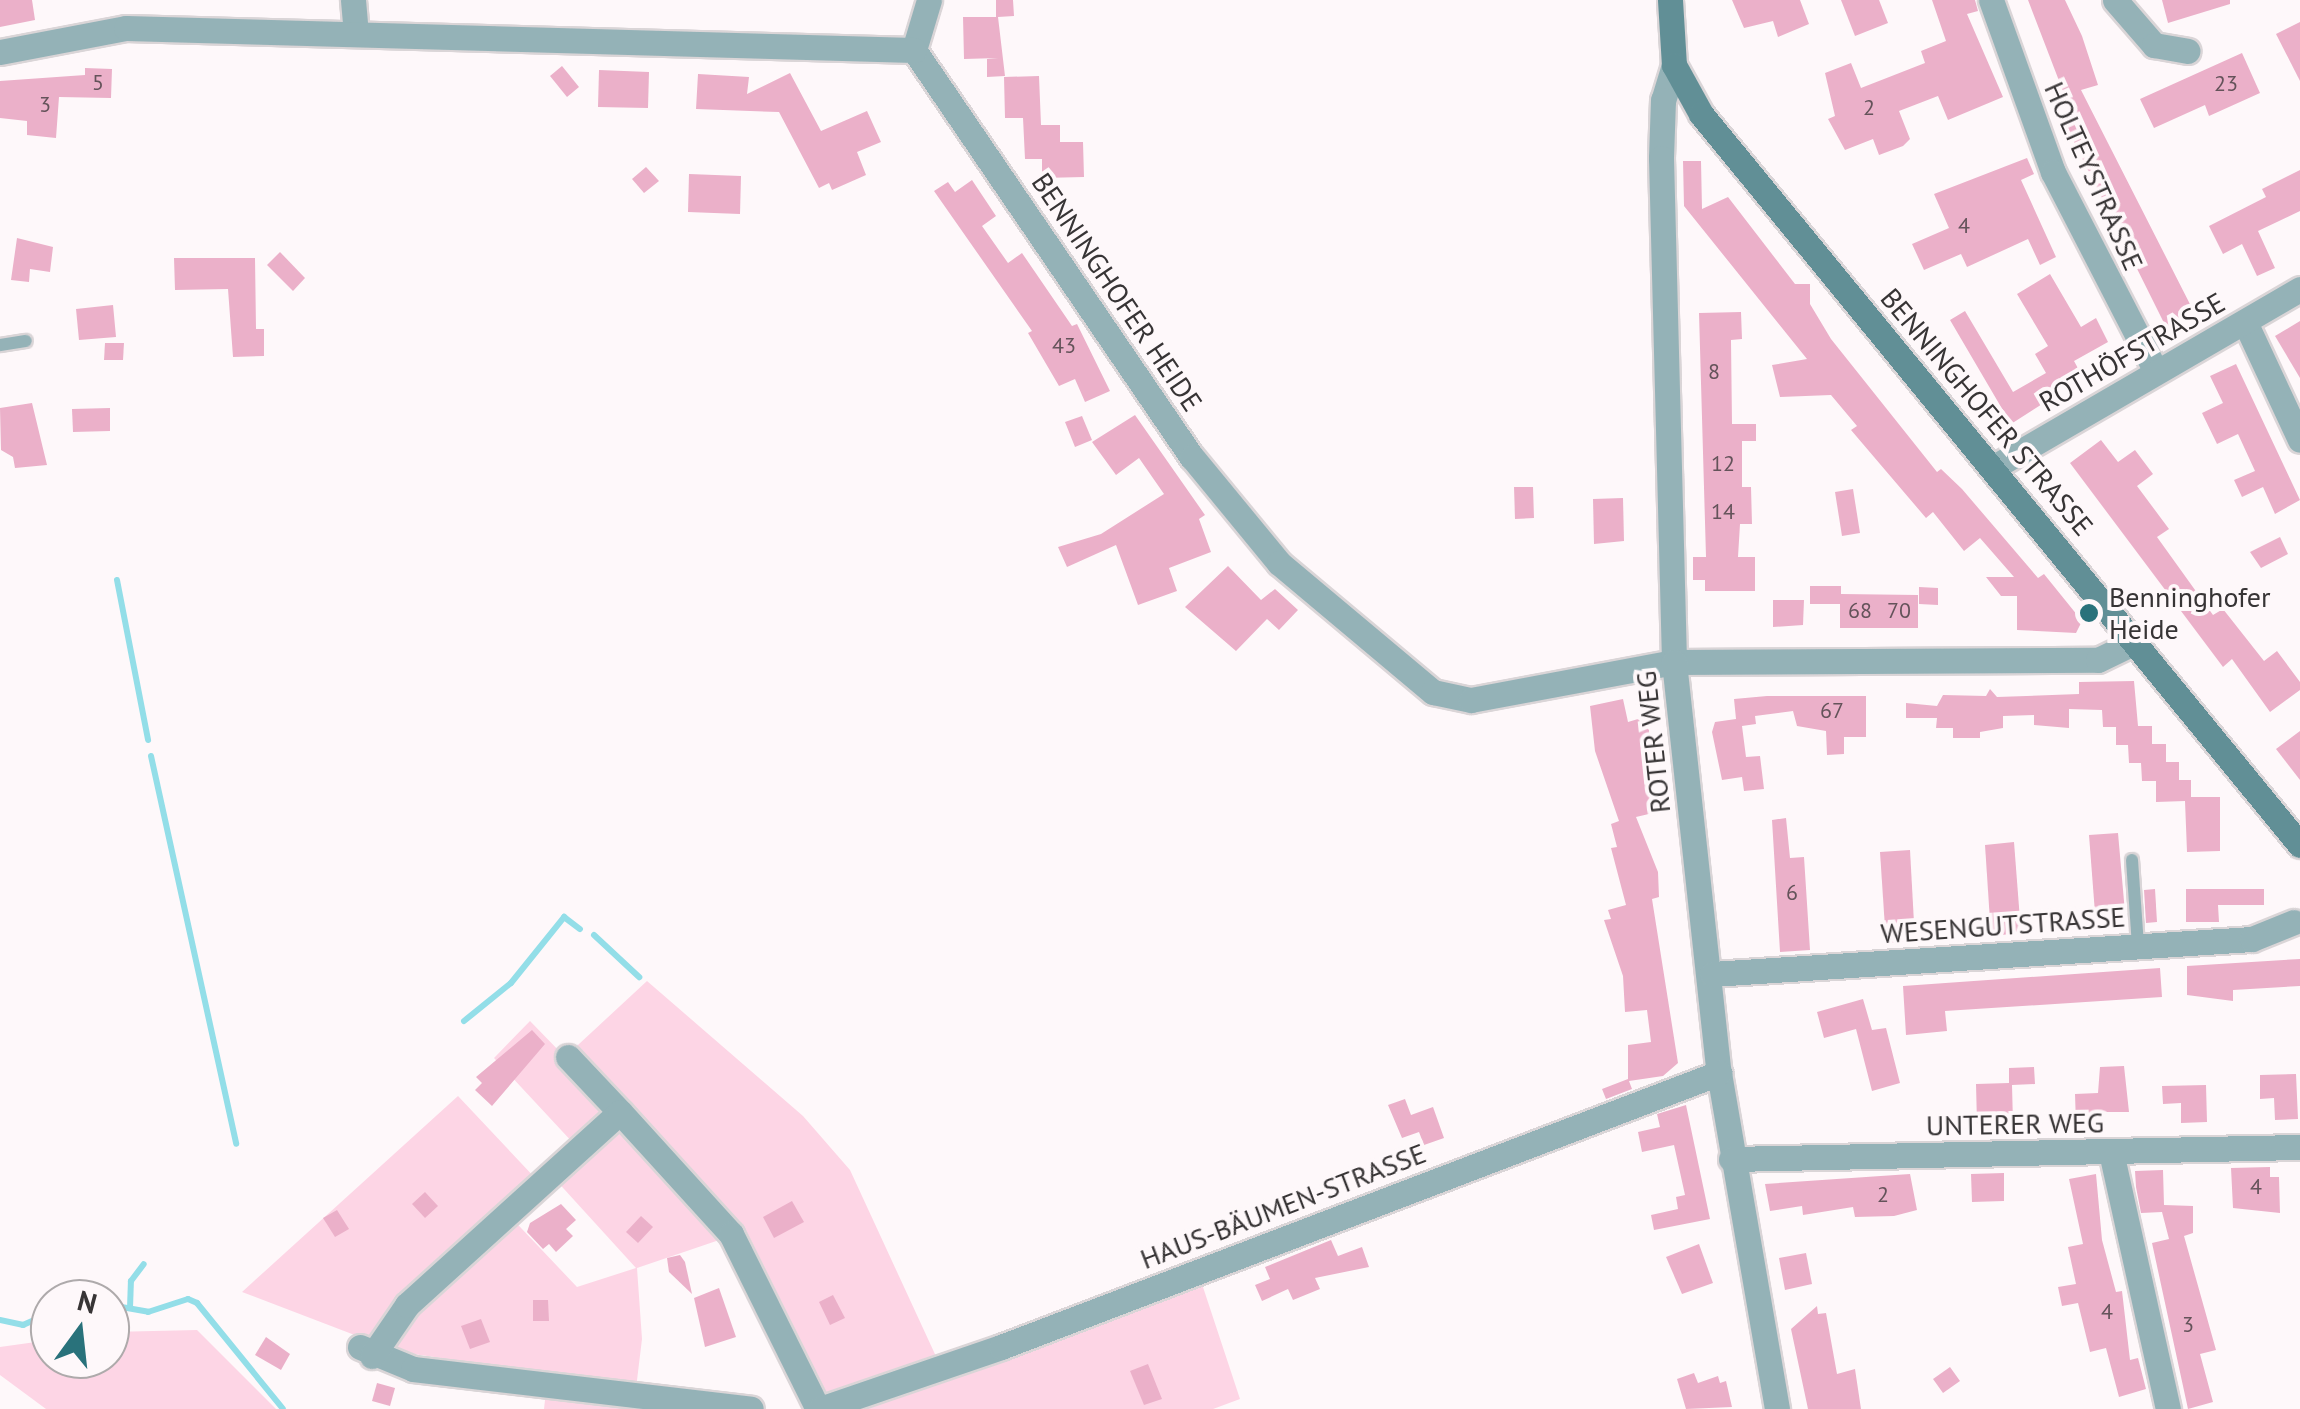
<!DOCTYPE html>
<html>
<head>
<meta charset="utf-8">
<style>
	body { margin:0 }
	#map { position:relative; width:2300px; height:1409px; overflow:hidden; background:#fef8fa; font-family:"PT Sans",sans-serif }
	div>[style] { position:absolute }
	[style*='--x'] { left:calc(var(--x)*1px); top:calc(var(--y)*1px); width:calc(var(--w)*1px); rotate:calc(var(--a)*1deg) }
	.green>* { inset:0; background:#fdd5e5 }
	.stream>* { height:6px; margin:-3px; padding:0 3px; transform-origin:3px; border-radius:3px; background:#93dee8 }
	.building>* { inset:0; background:#ebb0c9 }
	.roads { filter:drop-shadow(2px 0 #dad5d7) drop-shadow(-2px 0 #dad5d7) drop-shadow(0 2px #dad5d7) drop-shadow(0 -2px #dad5d7) }
	.lane>* { height:12px; margin:-6px; padding:0 6px; transform-origin:6px; border-radius:6px; background:#94b2b7 }
	.street>* { height:25px; margin:-12.5px; padding:0 12.5px; transform-origin:12.5px; border-radius:12.5px; background:#94b2b7 }
	.secondary>* { height:25px; margin:-12.5px; padding:0 12.5px; transform-origin:12.5px; border-radius:12.5px; background:#618f96 }
	.dots>* { width:28px; height:28px; translate:-50% -50%; box-sizing:border-box; border:5px solid #fef8fa; border-radius:50% }
	span { translate:-50% -50%; white-space:nowrap; text-align:center; line-height:1.15; -webkit-text-stroke:8px #fef8fa; paint-order:stroke }
	.number-label { font-size:22px; color:#64535a }
	.number-label span { -webkit-text-stroke-width:0 }
	.street-label { font-size:28px; color:#373435 }
	.poi-label { font-size:28px; color:#373435 }
	.left { translate:0 -50%; text-align:left }
	.north { position:absolute; left:30px; top:1279px; width:100px; height:100px; box-sizing:border-box; background:#fef8fa; border:2px solid #aeaaab; border-radius:50%; rotate:15deg; font-size:28px; font-weight:700; line-height:40px; text-align:center; color:#373435 }
	.north::after { content:''; display:block; margin:auto; width:35px; height:45px; background:#29727b; clip-path:polygon(50% 0,100% 100%,50% 72%,0 100%) }
</style>
</head>
<body>
<div id="map">
	<div class="green">
		<div style="clip-path:polygon(647px 981px,803px 1116px,850px 1170px,946px 1378px,1199px 1275px,1240px 1399px,1213px 1409px,825px 1409px,828px 1393px,812px 1385px,728px 1237px,637px 1268px,642px 1339px,634px 1405px,666px 1409px,544px 1409px,548px 1373px,399px 1352px,242px 1292px,458px 1096px,537px 1180px,505px 1211px,577px 1287px,636px 1268px,554px 1178px,575px 1145px,494px 1058px,530px 1021px,565px 1057px)"></div>
		<div style="clip-path:polygon(197px 1330px,276px 1409px,46px 1409px,0 1375px,0 1347px,50px 1340px,50px 1359px,110px 1359px,110px 1332px)"></div>
	</div>
	<div class="stream">
		<div style="--x:117;--y:580;--w:163;--a:79"></div>
		<div style="--x:151;--y:756;--w:397;--a:77.6"></div>
		<div style="--x:594;--y:935;--w:62;--a:43"></div>
		<div style="--x:464;--y:1021;--w:60;--a:-39"></div>
		<div style="--x:511;--y:983;--w:85;--a:-51.2"></div>
		<div style="--x:564;--y:917;--w:20;--a:37"></div>
		<div style="--x:110;--y:1305;--w:39;--a:10"></div>
		<div style="--x:148;--y:1312;--w:42;--a:-18"></div>
		<div style="--x:188;--y:1299;--w:10;--a:24"></div>
		<div style="--x:197;--y:1303;--w:136;--a:50.9"></div>
		<div style="--x:130;--y:1308;--w:27;--a:-88"></div>
		<div style="--x:131;--y:1281;--w:21;--a:-53"></div>
		<div style="--x:0;--y:1320;--w:24;--a:12"></div>
		<div style="--x:23;--y:1325;--w:30;--a:-24"></div>
	</div>
	<div class="building">
		<div style="clip-path:polygon(0 0,32px 0,35px 20px,0 27px)"></div>
		<div style="clip-path:polygon(996px 0,1013px 0,1014px 16px,998px 17px,1005px 76px,987px 77px,987px 59px,998px 58px,964px 59px,963px 17px,996px 17px)"></div>
		<div style="clip-path:polygon(1732px 0,1800px 0,1809px 24px,1778px 37px,1773px 21px,1744px 28px)"></div>
		<div style="clip-path:polygon(1841px 0,1879px 0,1888px 23px,1855px 36px)"></div>
		<div style="clip-path:polygon(1932px 0,1975px 0,1978px 11px,1967px 14px,2003px 97px,1948px 120px,1938px 96px,1899px 111px,1910px 139px,1903px 146px,1879px 155px,1873px 139px,1845px 150px,1828px 119px,1835px 116px,1825px 73px,1851px 63px,1861px 88px,1925px 63px,1921px 51px,1946px 41px)"></div>
		<div style="clip-path:polygon(2028px 0,2065px 0,2082px 36px,2098px 85px,2081px 90px,2195px 314px,2168px 331px,2069px 132px,2065px 115px,2071px 112px)"></div>
		<div style="clip-path:polygon(2162px 0,2230px 0,2230px 4px,2168px 23px)"></div>
		<div style="clip-path:polygon(2300px 22px,2300px 81px,2276px 34px)"></div>
		<div style="clip-path:polygon(2242px 53px,2260px 93px,2209px 116px,2205px 105px,2154px 128px,2140px 99px)"></div>
		<div style="clip-path:polygon(562px 66px,579px 87px,567px 97px,550px 76px)"></div>
		<div style="clip-path:polygon(85px 68px,112px 69px,111px 98px,59px 97px,56px 138px,27px 135px,27px 121px,0 118px,0 81px,85px 75px)"></div>
		<div style="clip-path:polygon(599px 70px,649px 72px,648px 108px,598px 107px)"></div>
		<div style="clip-path:polygon(790px 73px,821px 131px,867px 111px,881px 142px,857px 152px,866px 175px,832px 190px,829px 183px,819px 188px,779px 112px,696px 109px,698px 74px,749px 77px,747px 94px)"></div>
		<div style="clip-path:polygon(1039px 76px,1041px 125px,1060px 125px,1060px 142px,1083px 142px,1084px 177px,1042px 178px,1042px 159px,1025px 159px,1023px 118px,1005px 118px,1004px 77px)"></div>
		<div style="clip-path:polygon(2027px 158px,2034px 174px,2021px 180px,2056px 257px,2040px 265px,2028px 239px,1967px 267px,1961px 254px,1924px 270px,1912px 244px,1949px 228px,1934px 194px)"></div>
		<div style="clip-path:polygon(1683px 161px,1701px 161px,1702px 209px,1728px 197px,1795px 284px,1810px 284px,1810px 304px,1831px 339px,1937px 472px,1941px 469px,1962px 489px,2038px 578px,2044px 574px,2082px 621px,2076px 633px,2017px 630px,2017px 596px,2001px 596px,1986px 577px,2014px 577px,1980px 538px,1964px 551px,1933px 512px,1926px 518px,1851px 430px,1857px 426px,1831px 395px,1780px 397px,1772px 365px,1807px 359px,1684px 206px)"></div>
		<div style="clip-path:polygon(646px 167px,659px 181px,644px 193px,632px 179px)"></div>
		<div style="clip-path:polygon(2300px 170px,2300px 211px,2258px 231px,2275px 268px,2257px 276px,2242px 244px,2223px 254px,2209px 226px,2266px 197px,2262px 189px)"></div>
		<div style="clip-path:polygon(689px 174px,741px 176px,740px 214px,688px 212px)"></div>
		<div style="clip-path:polygon(972px 180px,996px 216px,982px 226px,1008px 263px,1022px 253px,1072px 326px,1077px 324px,1110px 391px,1085px 402px,1075px 379px,1059px 386px,1028px 333px,1032px 331px,934px 191px,948px 182px,955px 192px)"></div>
		<div style="clip-path:polygon(17px 238px,53px 247px,50px 272px,30px 269px,29px 282px,11px 280px)"></div>
		<div style="clip-path:polygon(280px 252px,305px 278px,293px 291px,267px 265px)"></div>
		<div style="clip-path:polygon(174px 258px,255px 258px,256px 329px,264px 329px,264px 356px,233px 357px,228px 289px,175px 290px)"></div>
		<div style="clip-path:polygon(2050px 274px,2081px 327px,2096px 318px,2108px 342px,2074px 361px,2080px 372px,2043px 394px,2047px 401px,2011px 424px,1950px 320px,1965px 311px,2013px 392px,2046px 373px,2035px 354px,2048px 346px,2017px 294px)"></div>
		<div style="clip-path:polygon(113px 305px,116px 337px,79px 340px,76px 309px)"></div>
		<div style="clip-path:polygon(1741px 312px,1742px 339px,1731px 340px,1732px 424px,1756px 424px,1756px 441px,1742px 441px,1742px 487px,1751px 487px,1752px 524px,1740px 524px,1738px 557px,1755px 557px,1755px 591px,1705px 591px,1705px 580px,1693px 580px,1693px 557px,1706px 557px,1699px 313px)"></div>
		<div style="clip-path:polygon(2300px 321px,2300px 378px,2275px 336px)"></div>
		<div style="clip-path:polygon(105px 343px,124px 343px,123px 360px,104px 360px)"></div>
		<div style="clip-path:polygon(2236px 364px,2300px 500px,2275px 514px,2263px 487px,2242px 497px,2234px 480px,2255px 471px,2238px 434px,2217px 444px,2202px 413px,2223px 403px,2210px 376px)"></div>
		<div style="clip-path:polygon(32px 403px,47px 465px,15px 468px,13px 457px,1px 450px,0 408px)"></div>
		<div style="clip-path:polygon(110px 408px,110px 431px,73px 432px,72px 409px)"></div>
		<div style="clip-path:polygon(1135px 415px,1205px 515px,1199px 519px,1211px 552px,1169px 568px,1177px 591px,1138px 605px,1116px 545px,1067px 567px,1058px 547px,1101px 534px,1164px 494px,1139px 458px,1116px 475px,1092px 442px)"></div>
		<div style="clip-path:polygon(1082px 416px,1092px 440px,1075px 447px,1065px 422px)"></div>
		<div style="clip-path:polygon(2101px 440px,2118px 462px,2135px 450px,2153px 474px,2137px 486px,2169px 529px,2157px 537px,2213px 615px,2223px 609px,2264px 661px,2277px 651px,2300px 682px,2300px 690px,2270px 712px,2232px 659px,2223px 667px,2070px 463px)"></div>
		<div style="clip-path:polygon(1514px 487px,1533px 487px,1534px 518px,1515px 519px)"></div>
		<div style="clip-path:polygon(1853px 489px,1860px 533px,1842px 536px,1835px 492px)"></div>
		<div style="clip-path:polygon(1623px 498px,1624px 541px,1594px 544px,1593px 499px)"></div>
		<div style="clip-path:polygon(2280px 537px,2288px 554px,2261px 568px,2250px 552px)"></div>
		<div style="clip-path:polygon(1228px 566px,1261px 600px,1275px 589px,1298px 610px,1279px 630px,1267px 619px,1236px 651px,1185px 607px)"></div>
		<div style="clip-path:polygon(1810px 586px,1841px 586px,1841px 594px,1918px 595px,1918px 628px,1840px 628px,1840px 604px,1810px 604px)"></div>
		<div style="clip-path:polygon(1919px 587px,1938px 588px,1938px 605px,1919px 604px)"></div>
		<div style="clip-path:polygon(1773px 600px,1804px 600px,1803px 625px,1773px 627px)"></div>
		<div style="clip-path:polygon(2134px 681px,2138px 726px,2152px 726px,2152px 744px,2166px 744px,2166px 762px,2179px 762px,2179px 780px,2191px 780px,2191px 797px,2220px 797px,2220px 851px,2187px 852px,2185px 801px,2156px 802px,2156px 781px,2142px 781px,2141px 763px,2129px 763px,2128px 745px,2116px 745px,2116px 727px,2103px 727px,2102px 710px,2069px 709px,2069px 728px,2034px 725px,2034px 715px,2003px 716px,2003px 728px,1980px 732px,1980px 738px,1953px 738px,1953px 728px,1936px 728px,1937px 718px,1906px 718px,1906px 703px,1937px 706px,1943px 695px,1986px 696px,1990px 689px,1997px 697px,2079px 694px,2079px 682px)"></div>
		<div style="clip-path:polygon(1767px 696px,1866px 696px,1866px 737px,1844px 737px,1844px 754px,1827px 755px,1826px 731px,1797px 726px,1793px 711px,1755px 716px,1756px 724px,1742px 726px,1746px 757px,1760px 756px,1764px 789px,1744px 791px,1742px 777px,1722px 780px,1712px 732px,1715px 722px,1736px 719px,1734px 699px)"></div>
		<div style="clip-path:polygon(1623px 699px,1628px 722px,1638px 719px,1649px 730px,1649px 752px,1644px 753px,1653px 813px,1636px 817px,1658px 872px,1659px 897px,1652px 899px,1678px 1063px,1663px 1076px,1629px 1081px,1632px 1089px,1606px 1099px,1602px 1089px,1628px 1079px,1628px 1045px,1651px 1042px,1647px 1010px,1625px 1012px,1623px 976px,1604px 920px,1611px 919px,1608px 910px,1626px 905px,1611px 848px,1617px 847px,1611px 824px,1619px 821px,1595px 751px,1590px 706px)"></div>
		<div style="clip-path:polygon(2300px 731px,2300px 780px,2276px 749px)"></div>
		<div style="clip-path:polygon(1786px 818px,1790px 858px,1804px 857px,1810px 950px,1780px 952px,1772px 820px)"></div>
		<div style="clip-path:polygon(2118px 833px,2126px 924px,2096px 926px,2089px 835px)"></div>
		<div style="clip-path:polygon(2014px 842px,2021px 933px,1991px 936px,1985px 845px)"></div>
		<div style="clip-path:polygon(1910px 850px,1915px 941px,1886px 943px,1880px 852px)"></div>
		<div style="clip-path:polygon(2155px 889px,2157px 922px,2146px 923px,2144px 890px)"></div>
		<div style="clip-path:polygon(2186px 889px,2264px 889px,2264px 905px,2218px 905px,2219px 922px,2186px 922px)"></div>
		<div style="clip-path:polygon(2300px 959px,2300px 986px,2233px 990px,2233px 1001px,2187px 995px,2187px 966px)"></div>
		<div style="clip-path:polygon(2160px 968px,2162px 997px,1945px 1011px,1947px 1031px,1906px 1035px,1903px 986px)"></div>
		<div style="clip-path:polygon(1863px 999px,1872px 1030px,1886px 1028px,1900px 1083px,1872px 1091px,1856px 1029px,1824px 1038px,1817px 1012px)"></div>
		<div style="clip-path:polygon(532px 1030px,545px 1044px,492px 1106px,475px 1090px,482px 1083px,476px 1077px)"></div>
		<div style="clip-path:polygon(2124px 1066px,2129px 1112px,2103px 1112px,2104px 1125px,2076px 1125px,2075px 1094px,2098px 1093px,2100px 1067px)"></div>
		<div style="clip-path:polygon(2034px 1067px,2035px 1084px,2012px 1085px,2013px 1123px,1977px 1124px,1976px 1084px,2009px 1083px,2009px 1068px)"></div>
		<div style="clip-path:polygon(2296px 1074px,2298px 1119px,2275px 1120px,2274px 1098px,2260px 1099px,2260px 1075px)"></div>
		<div style="clip-path:polygon(2206px 1085px,2207px 1122px,2181px 1123px,2181px 1103px,2163px 1104px,2162px 1086px)"></div>
		<div style="clip-path:polygon(1405px 1099px,1411px 1115px,1433px 1107px,1444px 1138px,1424px 1145px,1419px 1132px,1402px 1138px,1388px 1105px)"></div>
		<div style="clip-path:polygon(1686px 1105px,1710px 1219px,1654px 1230px,1651px 1215px,1678px 1209px,1676px 1197px,1685px 1195px,1674px 1145px,1642px 1152px,1638px 1132px,1660px 1127px,1657px 1114px)"></div>
		<div style="clip-path:polygon(2270px 1167px,2270px 1177px,2279px 1177px,2280px 1213px,2233px 1208px,2231px 1168px)"></div>
		<div style="clip-path:polygon(2163px 1170px,2164px 1205px,2193px 1206px,2193px 1233px,2184px 1236px,2216px 1350px,2200px 1354px,2213px 1402px,2188px 1409px,2152px 1243px,2169px 1239px,2162px 1212px,2141px 1213px,2136px 1187px,2135px 1171px)"></div>
		<div style="clip-path:polygon(2004px 1173px,2004px 1201px,1972px 1202px,1971px 1174px)"></div>
		<div style="clip-path:polygon(1910px 1174px,1917px 1210px,1894px 1216px,1855px 1217px,1853px 1207px,1803px 1215px,1802px 1206px,1770px 1211px,1765px 1184px)"></div>
		<div style="clip-path:polygon(2096px 1174px,2102px 1240px,2116px 1292px,2122px 1291px,2130px 1360px,2138px 1358px,2146px 1389px,2119px 1397px,2106px 1348px,2090px 1352px,2078px 1303px,2062px 1306px,2058px 1287px,2076px 1284px,2068px 1247px,2083px 1244px,2069px 1179px)"></div>
		<div style="clip-path:polygon(425px 1192px,438px 1206px,425px 1218px,412px 1204px)"></div>
		<div style="clip-path:polygon(792px 1201px,804px 1222px,774px 1238px,763px 1217px)"></div>
		<div style="clip-path:polygon(561px 1204px,576px 1220px,566px 1229px,573px 1236px,556px 1252px,549px 1244px,543px 1249px,527px 1232px,530px 1223px)"></div>
		<div style="clip-path:polygon(337px 1210px,349px 1229px,335px 1237px,323px 1218px)"></div>
		<div style="clip-path:polygon(641px 1216px,653px 1227px,638px 1243px,626px 1232px)"></div>
		<div style="clip-path:polygon(1331px 1240px,1338px 1256px,1362px 1247px,1369px 1267px,1315px 1278px,1320px 1289px,1293px 1300px,1288px 1289px,1262px 1301px,1255px 1285px,1270px 1279px,1265px 1267px)"></div>
		<div style="clip-path:polygon(1699px 1244px,1713px 1283px,1682px 1294px,1666px 1257px)"></div>
		<div style="clip-path:polygon(1806px 1253px,1812px 1284px,1785px 1290px,1779px 1258px)"></div>
		<div style="clip-path:polygon(680px 1255px,685px 1262px,692px 1294px,669px 1272px,667px 1258px)"></div>
		<div style="clip-path:polygon(719px 1288px,736px 1337px,705px 1347px,694px 1298px)"></div>
		<div style="clip-path:polygon(833px 1295px,845px 1318px,830px 1325px,819px 1302px)"></div>
		<div style="clip-path:polygon(533px 1300px,548px 1300px,549px 1321px,533px 1321px)"></div>
		<div style="clip-path:polygon(1817px 1306px,1818px 1314px,1826px 1313px,1837px 1374px,1855px 1369px,1861px 1409px,1808px 1409px,1791px 1329px)"></div>
		<div style="clip-path:polygon(481px 1319px,490px 1342px,470px 1349px,461px 1326px)"></div>
		<div style="clip-path:polygon(266px 1337px,290px 1354px,281px 1370px,255px 1355px)"></div>
		<div style="clip-path:polygon(1148px 1364px,1162px 1399px,1144px 1405px,1130px 1371px)"></div>
		<div style="clip-path:polygon(1950px 1367px,1960px 1381px,1943px 1393px,1933px 1379px)"></div>
		<div style="clip-path:polygon(1694px 1373px,1698px 1383px,1718px 1376px,1720px 1383px,1726px 1381px,1732px 1407px,1686px 1409px,1677px 1379px)"></div>
		<div style="clip-path:polygon(377px 1383px,395px 1388px,390px 1406px,372px 1401px)"></div>
	</div>
	<div class="roads">
		<div class="lane">
			<div style="--x:0;--y:345;--w:26;--a:-9"></div>
			<div style="--x:2132;--y:860;--w:86;--a:86"></div>
		</div>
		<div class="street">
			<div style="--x:353;--y:0;--w:32;--a:85"></div>
			<div style="--x:1991;--y:0;--w:183;--a:70.2"></div>
			<div style="--x:2053;--y:172;--w:223;--a:62.7"></div>
			<div style="--x:2115;--y:0;--w:60;--a:49.1"></div>
			<div style="--x:2154;--y:45;--w:34;--a:10"></div>
			<div style="--x:914;--y:50;--w:493;--a:55.7"></div>
			<div style="--x:1192;--y:457;--w:137;--a:50.6"></div>
			<div style="--x:1279;--y:563;--w:201;--a:40"></div>
			<div style="--x:1433;--y:692;--w:39;--a:12"></div>
			<div style="--x:1471;--y:700;--w:207;--a:-10.6"></div>
			<div style="--x:1674;--y:662;--w:424;--a:-0.3"></div>
			<div style="--x:2098;--y:660;--w:43;--a:-26"></div>
			<div style="--x:914;--y:50;--w:52;--a:-73.3"></div>
			<div style="--x:0;--y:52;--w:128;--a:-10.8"></div>
			<div style="--x:126;--y:28;--w:788;--a:1.6"></div>
			<div style="--x:1674;--y:65;--w:37;--a:107"></div>
			<div style="--x:1663;--y:100;--w:58;--a:92"></div>
			<div style="--x:1661;--y:158;--w:504;--a:88.52"></div>
			<div style="--x:1674;--y:662;--w:413;--a:83.8"></div>
			<div style="--x:1719;--y:1073;--w:341;--a:80.2"></div>
			<div style="--x:2245;--y:322;--w:130;--a:65"></div>
			<div style="--x:1994;--y:467;--w:354;--a:-30.2"></div>
			<div style="--x:1712;--y:974;--w:541;--a:-3.71"></div>
			<div style="--x:2252;--y:939;--w:45;--a:-22"></div>
			<div style="--x:568;--y:1057;--w:76;--a:46.6"></div>
			<div style="--x:2111;--y:1152;--w:263;--a:77.5"></div>
			<div style="--x:1731;--y:1159;--w:569;--a:-1.21"></div>
			<div style="--x:360;--y:1347;--w:57;--a:22.5"></div>
			<div style="--x:413;--y:1369;--w:340;--a:6.7"></div>
			<div style="--x:372;--y:1356;--w:62;--a:-55.5"></div>
			<div style="--x:407;--y:1305;--w:287;--a:-42.2"></div>
			<div style="--x:620;--y:1112;--w:165;--a:47.7"></div>
			<div style="--x:731;--y:1234;--w:195;--a:63.6"></div>
			<div style="--x:820;--y:1409;--w:191;--a:-18.9"></div>
			<div style="--x:1001;--y:1347;--w:769;--a:-20.89"></div>
		</div>
		<div class="secondary">
			<div style="--x:1670;--y:0;--w:65;--a:86.5"></div>
			<div style="--x:1674;--y:65;--w:56;--a:61.1"></div>
			<div style="--x:1701;--y:114;--w:945;--a:50.67"></div>
		</div>
	</div>
	<div class="dots">
		<div style="left:2089px;top:613px;background:#29727b"></div>
	</div>
	<div class="number-label">
		<span style="left:98px;top:83px">5</span>
		<span style="left:2226px;top:84px">23</span>
		<span style="left:45px;top:105px">3</span>
		<span style="left:1869px;top:108px">2</span>
		<span style="left:1964px;top:226px">4</span>
		<span style="left:1064px;top:346px">43</span>
		<span style="left:1714px;top:372px">8</span>
		<span style="left:1723px;top:464px">12</span>
		<span style="left:1723px;top:512px">14</span>
		<span style="left:1860px;top:611px">68</span>
		<span style="left:1899px;top:611px">70</span>
		<span style="left:1832px;top:711px">67</span>
		<span style="left:1792px;top:893px">6</span>
		<span style="left:2256px;top:1187px">4</span>
		<span style="left:1883px;top:1195px">2</span>
		<span style="left:2107px;top:1312px">4</span>
		<span style="left:2188px;top:1325px">3</span>
	</div>
	<div class="street-label">
		<span style="left:2094px;top:176px;rotate:66deg">HOLTEYSTRASSE</span>
		<span style="left:1117px;top:292px;rotate:56deg">BENNINGHOFER HEIDE</span>
		<span style="left:2132px;top:352px;rotate:-30deg">ROTHÖFSTRASSE</span>
		<span style="left:1987px;top:412px;rotate:50deg">BENNINGHOFER STRASSE</span>
		<span style="left:1653px;top:742px;rotate:-96deg">ROTER WEG</span>
		<span style="left:2003px;top:925px;rotate:-4deg">WESENGUTSTRASSE</span>
		<span style="left:2015px;top:1124px;rotate:-1deg">UNTERER WEG</span>
		<span style="left:1283px;top:1206px;rotate:-21deg">HAUS-BÄUMEN-STRASSE</span>
	</div>
	<div class="poi-label">
		<span class="left" style="left:2109px;top:613px">Benninghofer<br>Heide</span>
	</div>
	<div class="north">N</div>
</div>
</body>
</html>
